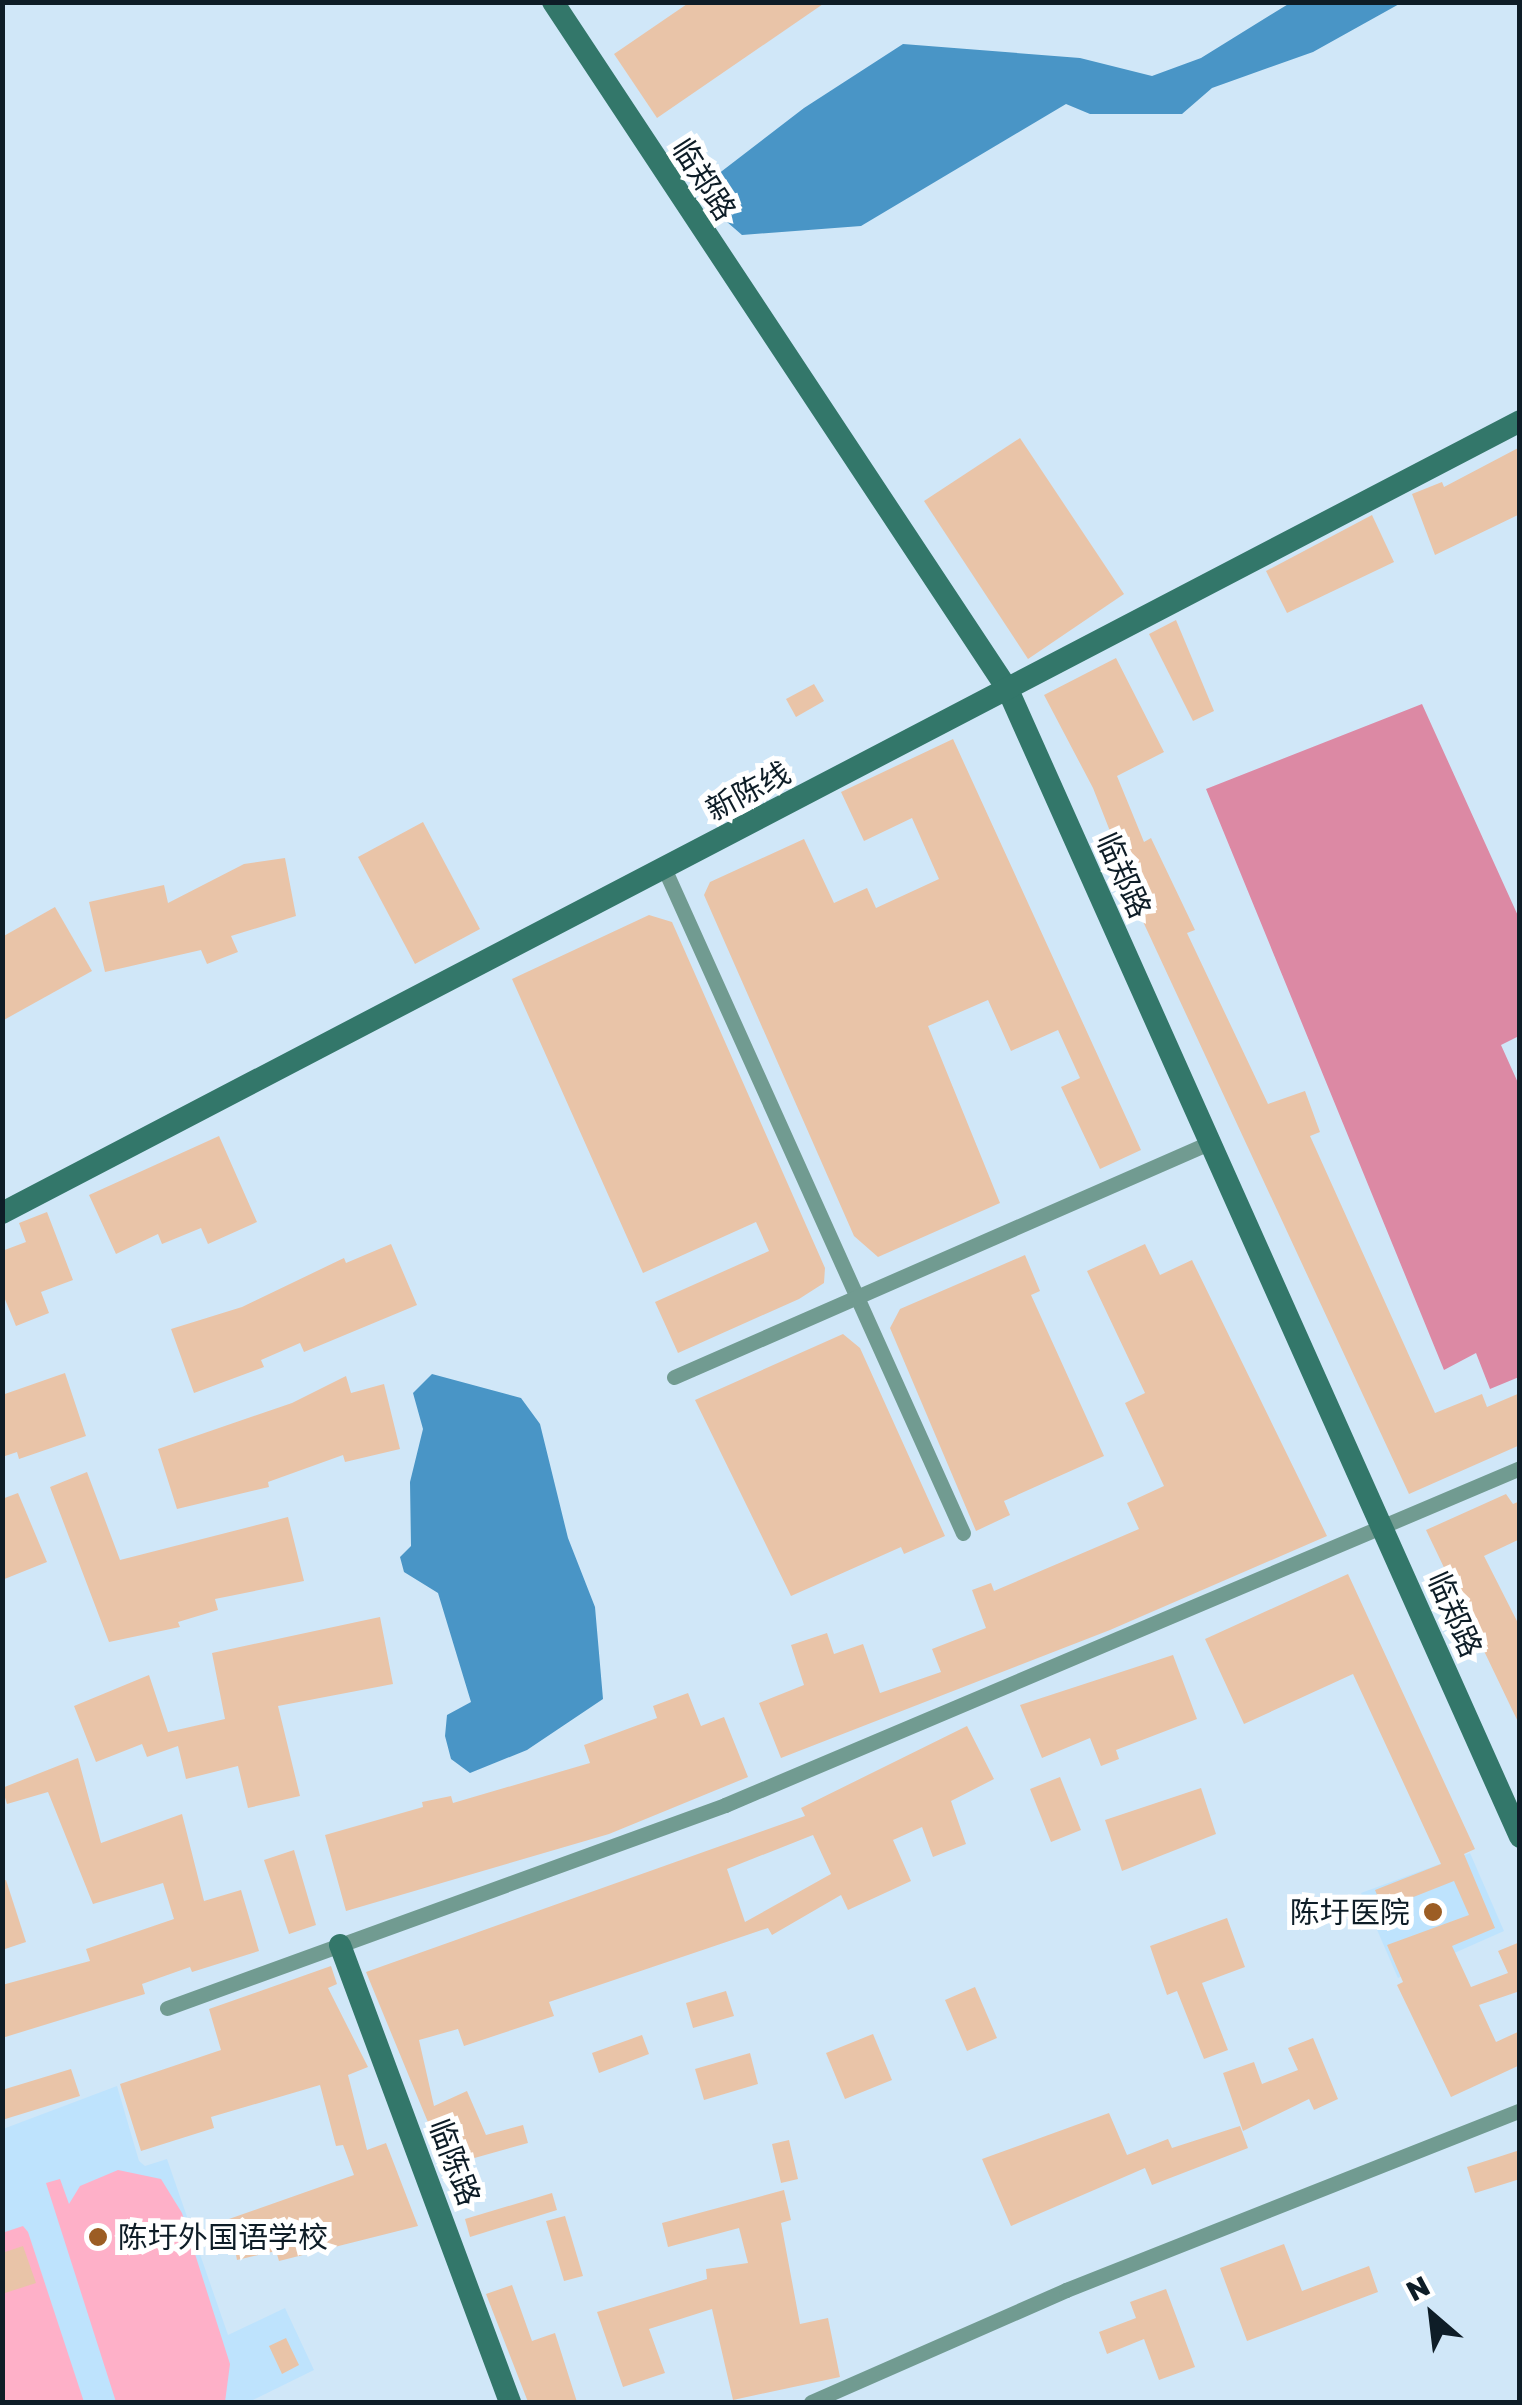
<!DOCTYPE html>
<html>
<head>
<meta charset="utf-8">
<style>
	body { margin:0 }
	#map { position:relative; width:1522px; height:2405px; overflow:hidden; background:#d0e7f8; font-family:"Golos Text","Noto Sans SC",sans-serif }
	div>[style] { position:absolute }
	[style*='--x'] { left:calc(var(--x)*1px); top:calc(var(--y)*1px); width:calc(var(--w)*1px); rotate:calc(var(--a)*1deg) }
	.built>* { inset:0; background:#bee3fd }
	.green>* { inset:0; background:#feb0c8 }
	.forest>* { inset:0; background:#dc89a4 }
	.water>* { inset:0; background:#4995c6 }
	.building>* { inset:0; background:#e9c4a8 }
	.street>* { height:15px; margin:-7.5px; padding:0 7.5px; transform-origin:7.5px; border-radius:7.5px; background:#719b91 }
	.secondary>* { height:22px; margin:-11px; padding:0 11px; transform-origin:11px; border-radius:11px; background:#33776a }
	.dots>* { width:28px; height:28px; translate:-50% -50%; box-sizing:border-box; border:5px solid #fff; border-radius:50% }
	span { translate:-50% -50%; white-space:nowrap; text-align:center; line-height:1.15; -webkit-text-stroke:10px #fff; paint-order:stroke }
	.street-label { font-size:30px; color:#0e1d27 }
	.poi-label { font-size:30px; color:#0e1d27 }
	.right { translate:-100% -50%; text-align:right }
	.left { translate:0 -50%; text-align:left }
	.frame { position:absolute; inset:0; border:5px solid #0e1d27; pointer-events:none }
	.north { position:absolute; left:1382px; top:2265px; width:100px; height:100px; -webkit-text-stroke:8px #fff; paint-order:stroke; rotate:332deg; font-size:28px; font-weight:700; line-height:40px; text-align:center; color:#0e1d27 }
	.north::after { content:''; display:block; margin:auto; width:35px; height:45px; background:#0e1d27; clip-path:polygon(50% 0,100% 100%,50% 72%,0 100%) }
</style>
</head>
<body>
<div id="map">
	<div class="built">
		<div style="clip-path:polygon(1470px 1853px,1504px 1931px,1398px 1978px,1361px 1893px)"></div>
		<div style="clip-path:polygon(117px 2086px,139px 2161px,145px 2166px,167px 2159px,228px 2335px,285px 2308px,314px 2370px,249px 2402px,3px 2402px,3px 2129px)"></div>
	</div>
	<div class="green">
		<div style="clip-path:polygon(118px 2170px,161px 2179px,182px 2213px,230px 2364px,225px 2402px,116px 2402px,46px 2183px,60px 2179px,69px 2204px,80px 2186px)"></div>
		<div style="clip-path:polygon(23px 2226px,28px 2232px,84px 2402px,3px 2402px,2px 2233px)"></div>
	</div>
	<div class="forest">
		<div style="clip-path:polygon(1422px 704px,1519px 918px,1519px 1036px,1501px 1045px,1519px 1085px,1519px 1377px,1490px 1389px,1476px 1353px,1444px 1370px,1206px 789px)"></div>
	</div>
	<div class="water">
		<div style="clip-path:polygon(1290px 3px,1401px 3px,1313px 52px,1212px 88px,1182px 114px,1090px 114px,1066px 104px,861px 226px,742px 235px,719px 215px,709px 181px,804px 108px,903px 44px,1080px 58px,1152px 76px,1201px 58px)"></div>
		<div style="clip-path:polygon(432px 1374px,521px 1398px,540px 1424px,568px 1538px,595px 1607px,603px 1699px,527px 1750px,470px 1773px,451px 1759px,445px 1736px,447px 1715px,471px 1702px,438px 1593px,404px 1572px,400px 1557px,411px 1546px,410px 1482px,423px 1429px,413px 1393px)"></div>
	</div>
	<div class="building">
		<div style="clip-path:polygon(690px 2px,826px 2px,657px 118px,614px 54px)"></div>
		<div style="clip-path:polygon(1020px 438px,1124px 594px,1028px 659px,924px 501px)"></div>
		<div style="clip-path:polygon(1520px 447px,1520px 514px,1435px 555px,1412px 494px,1442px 482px,1444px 487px)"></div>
		<div style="clip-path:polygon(1372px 515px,1394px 562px,1287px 613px,1266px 571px)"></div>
		<div style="clip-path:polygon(1176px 620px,1214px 711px,1193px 721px,1149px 634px)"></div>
		<div style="clip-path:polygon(1116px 658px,1164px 752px,1117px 776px,1144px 842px,1151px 838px,1195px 930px,1187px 933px,1268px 1104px,1305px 1091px,1320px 1132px,1310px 1136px,1435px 1413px,1482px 1394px,1487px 1407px,1520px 1393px,1520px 1445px,1409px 1494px,1113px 857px,1119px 854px,1093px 788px,1044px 695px)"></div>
		<div style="clip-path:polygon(814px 684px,824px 701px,796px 717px,786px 699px)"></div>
		<div style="clip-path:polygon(953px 739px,1141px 1150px,1100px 1169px,1061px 1087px,1080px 1078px,1058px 1030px,1011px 1051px,988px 1000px,928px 1026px,1000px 1203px,878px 1257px,854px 1236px,704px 895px,710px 882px,804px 839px,834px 903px,867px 888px,876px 908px,939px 879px,912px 818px,864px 841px,841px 792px)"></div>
		<div style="clip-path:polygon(423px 822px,480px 929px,415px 964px,358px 857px)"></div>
		<div style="clip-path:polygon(285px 858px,296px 916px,231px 936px,238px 952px,207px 964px,201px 950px,105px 972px,89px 902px,164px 885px,168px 903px,244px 864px)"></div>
		<div style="clip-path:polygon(55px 907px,92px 971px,2px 1021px,2px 937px)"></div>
		<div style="clip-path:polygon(649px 915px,672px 922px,825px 1268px,824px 1283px,799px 1299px,678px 1353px,655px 1302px,769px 1251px,756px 1222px,643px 1273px,512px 979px)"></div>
		<div style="clip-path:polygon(219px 1136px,257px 1222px,208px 1244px,201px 1228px,162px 1244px,158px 1234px,116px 1254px,89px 1195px)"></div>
		<div style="clip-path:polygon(47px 1212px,73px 1280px,41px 1292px,49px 1313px,16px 1326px,2px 1292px,2px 1251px,26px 1242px,19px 1223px)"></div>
		<div style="clip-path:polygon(391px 1244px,417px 1305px,304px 1352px,300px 1343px,261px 1360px,264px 1367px,194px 1393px,171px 1329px,242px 1307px,344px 1258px,346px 1263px)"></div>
		<div style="clip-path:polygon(1145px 1244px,1160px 1275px,1192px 1260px,1327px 1536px,1110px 1630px,781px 1758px,759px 1703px,804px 1685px,791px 1645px,827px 1633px,834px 1654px,863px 1644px,880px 1693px,941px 1672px,932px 1649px,986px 1628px,972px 1590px,991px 1583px,994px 1591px,1139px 1529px,1127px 1503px,1164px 1486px,1125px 1403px,1145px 1393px,1087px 1271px)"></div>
		<div style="clip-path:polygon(1025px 1255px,1040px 1291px,1031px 1295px,1104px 1456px,1004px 1501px,1010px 1515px,976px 1531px,890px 1328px,900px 1309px)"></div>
		<div style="clip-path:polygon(843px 1334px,860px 1348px,945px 1536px,904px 1554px,901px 1547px,791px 1596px,695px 1400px)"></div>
		<div style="clip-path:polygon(65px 1373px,86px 1436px,19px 1459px,17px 1452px,2px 1457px,2px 1395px)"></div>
		<div style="clip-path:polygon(346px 1376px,351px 1393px,384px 1384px,400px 1449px,345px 1462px,343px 1455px,268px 1482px,269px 1487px,177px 1509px,158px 1449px,292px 1403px)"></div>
		<div style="clip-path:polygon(87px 1472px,120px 1560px,288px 1517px,304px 1581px,215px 1599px,218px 1610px,178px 1622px,180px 1627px,109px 1642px,50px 1487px)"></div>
		<div style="clip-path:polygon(18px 1493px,47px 1562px,2px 1580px,2px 1499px)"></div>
		<div style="clip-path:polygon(1506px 1494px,1513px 1504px,1520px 1501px,1520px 1539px,1484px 1556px,1520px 1627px,1520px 1726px,1426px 1530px)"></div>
		<div style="clip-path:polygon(1348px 1574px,1475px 1849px,1464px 1854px,1495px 1928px,1452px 1946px,1471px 1987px,1508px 1973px,1498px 1951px,1520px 1942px,1520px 1998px,1517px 1992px,1479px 2005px,1496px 2042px,1520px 2031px,1520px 2065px,1451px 2097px,1397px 1985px,1403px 1982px,1387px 1945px,1469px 1915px,1454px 1881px,1383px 1909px,1375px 1890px,1441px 1864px,1353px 1674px,1244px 1724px,1205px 1639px)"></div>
		<div style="clip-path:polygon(380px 1617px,393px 1684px,278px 1706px,300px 1796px,248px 1808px,238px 1766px,186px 1779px,178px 1746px,147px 1757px,142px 1744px,96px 1762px,74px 1706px,149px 1675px,168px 1732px,225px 1719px,212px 1653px)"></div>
		<div style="clip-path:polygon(1173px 1655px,1197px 1719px,1116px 1750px,1119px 1759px,1101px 1766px,1090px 1738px,1042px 1758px,1020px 1705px)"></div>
		<div style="clip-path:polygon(688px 1693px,701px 1726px,724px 1717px,748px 1777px,609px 1834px,346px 1911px,325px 1835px,423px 1807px,422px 1802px,451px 1796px,453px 1803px,590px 1763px,584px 1745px,657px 1718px,653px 1706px)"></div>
		<div style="clip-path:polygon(evenodd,967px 1726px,994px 1779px,951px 1801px,966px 1844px,933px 1857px,922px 1827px,893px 1840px,911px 1881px,848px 1910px,841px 1895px,772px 1935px,768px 1928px,549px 2002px,554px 2016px,464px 2046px,458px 2029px,419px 2040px,434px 2106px,467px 2091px,486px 2135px,523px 2125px,528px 2143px,446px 2166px,366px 1972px,805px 1816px,801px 1808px,967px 1726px,813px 1835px,831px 1874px,745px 1922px,727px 1869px,813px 1835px)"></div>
		<div style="clip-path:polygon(78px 1758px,101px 1843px,182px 1814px,204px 1901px,241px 1890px,259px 1951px,192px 1972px,190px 1967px,142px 1984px,145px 1994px,2px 2038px,2px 1985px,90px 1961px,86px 1949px,174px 1919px,163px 1883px,93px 1904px,48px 1792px,7px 1804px,2px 1788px)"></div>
		<div style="clip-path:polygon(1060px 1777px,1081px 1830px,1051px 1842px,1030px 1789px)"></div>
		<div style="clip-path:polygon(1201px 1788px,1216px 1834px,1122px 1871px,1105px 1820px)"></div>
		<div style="clip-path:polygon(294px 1850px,316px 1925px,289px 1934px,264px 1860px)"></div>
		<div style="clip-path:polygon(6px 1880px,26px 1942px,2px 1950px,2px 1881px)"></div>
		<div style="clip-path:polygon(1227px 1918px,1245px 1967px,1202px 1983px,1228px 2050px,1204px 2059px,1177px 1991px,1167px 1995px,1150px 1946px)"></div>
		<div style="clip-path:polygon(331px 1966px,337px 1984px,328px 1988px,368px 2067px,348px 2075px,367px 2150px,386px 2143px,418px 2226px,279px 2261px,276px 2251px,237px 2260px,229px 2219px,354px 2175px,343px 2145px,336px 2146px,320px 2085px,211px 2117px,214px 2128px,141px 2151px,120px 2084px,221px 2050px,209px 2009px)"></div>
		<div style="clip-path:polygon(975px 1987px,997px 2038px,967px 2051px,945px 2000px)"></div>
		<div style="clip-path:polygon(726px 1991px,734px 2016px,693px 2028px,686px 2003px)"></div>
		<div style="clip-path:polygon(873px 2034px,892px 2080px,845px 2099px,826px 2053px)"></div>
		<div style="clip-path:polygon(642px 2035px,649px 2054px,599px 2073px,592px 2053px)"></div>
		<div style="clip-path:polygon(1313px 2038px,1338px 2099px,1314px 2110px,1309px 2099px,1243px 2131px,1223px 2073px,1254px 2062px,1262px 2084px,1298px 2070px,1288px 2048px)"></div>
		<div style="clip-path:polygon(750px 2053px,758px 2084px,704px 2100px,695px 2069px)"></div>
		<div style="clip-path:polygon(71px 2069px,80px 2096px,2px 2120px,2px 2090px)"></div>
		<div style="clip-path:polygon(1109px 2113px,1127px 2155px,1168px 2139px,1172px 2148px,1240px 2126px,1248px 2148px,1152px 2185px,1145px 2168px,1011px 2226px,982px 2159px)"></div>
		<div style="clip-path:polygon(789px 2140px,798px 2179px,781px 2183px,772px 2144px)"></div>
		<div style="clip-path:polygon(1520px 2150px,1520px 2179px,1475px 2193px,1467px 2167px)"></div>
		<div style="clip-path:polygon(784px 2190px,791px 2220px,781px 2223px,800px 2324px,828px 2318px,840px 2377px,733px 2400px,712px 2309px,649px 2329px,665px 2373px,623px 2387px,597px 2312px,707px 2279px,706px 2269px,748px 2263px,739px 2228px,668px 2247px,662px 2223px)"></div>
		<div style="clip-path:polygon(552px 2193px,557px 2210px,470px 2237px,465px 2219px)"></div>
		<div style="clip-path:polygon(565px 2216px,583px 2276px,564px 2281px,546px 2221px)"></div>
		<div style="clip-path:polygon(1284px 2244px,1302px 2291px,1369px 2266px,1378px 2292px,1247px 2341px,1220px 2268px)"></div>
		<div style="clip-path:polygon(23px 2246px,36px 2283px,2px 2294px,2px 2253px)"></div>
		<div style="clip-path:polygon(512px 2285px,532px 2341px,555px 2333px,577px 2402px,528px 2402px,486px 2294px)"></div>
		<div style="clip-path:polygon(1166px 2289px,1195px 2367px,1159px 2380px,1144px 2339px,1107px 2354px,1099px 2332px,1136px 2318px,1130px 2302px)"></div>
		<div style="clip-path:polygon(286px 2338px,299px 2365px,282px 2374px,269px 2346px)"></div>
	</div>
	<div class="street">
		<div style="--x:664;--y:868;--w:729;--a:65.79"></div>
		<div style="--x:674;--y:1377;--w:586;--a:-23.63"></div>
		<div style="--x:167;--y:2008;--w:594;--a:-19.99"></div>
		<div style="--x:725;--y:1805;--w:863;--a:-22.97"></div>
		<div style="--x:811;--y:2402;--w:279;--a:-23.7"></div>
		<div style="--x:1066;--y:2290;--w:488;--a:-21.6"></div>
	</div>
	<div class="secondary">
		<div style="--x:553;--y:2;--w:825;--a:56.52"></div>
		<div style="--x:1008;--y:690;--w:1256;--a:65.94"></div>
		<div style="--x:2;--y:1213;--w:1712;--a:-27.55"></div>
		<div style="--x:340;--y:1945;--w:488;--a:69.6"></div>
	</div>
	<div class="dots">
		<div style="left:1433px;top:1912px;background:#9c5d24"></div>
		<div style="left:98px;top:2237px;background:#9c5d24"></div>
	</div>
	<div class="street-label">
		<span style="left:704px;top:179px;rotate:57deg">临郑路</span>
		<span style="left:748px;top:791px;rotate:-28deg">新陈线</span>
		<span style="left:1124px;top:875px;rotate:66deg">临郑路</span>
		<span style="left:1455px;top:1614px;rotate:66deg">临郑路</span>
		<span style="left:455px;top:2162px;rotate:69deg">临陈路</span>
	</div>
	<div class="poi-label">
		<span class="right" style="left:1410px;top:1912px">陈圩医院</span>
		<span class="left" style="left:118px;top:2237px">陈圩外国语学校</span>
	</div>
	<div class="frame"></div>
	<div class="north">N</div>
</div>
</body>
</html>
